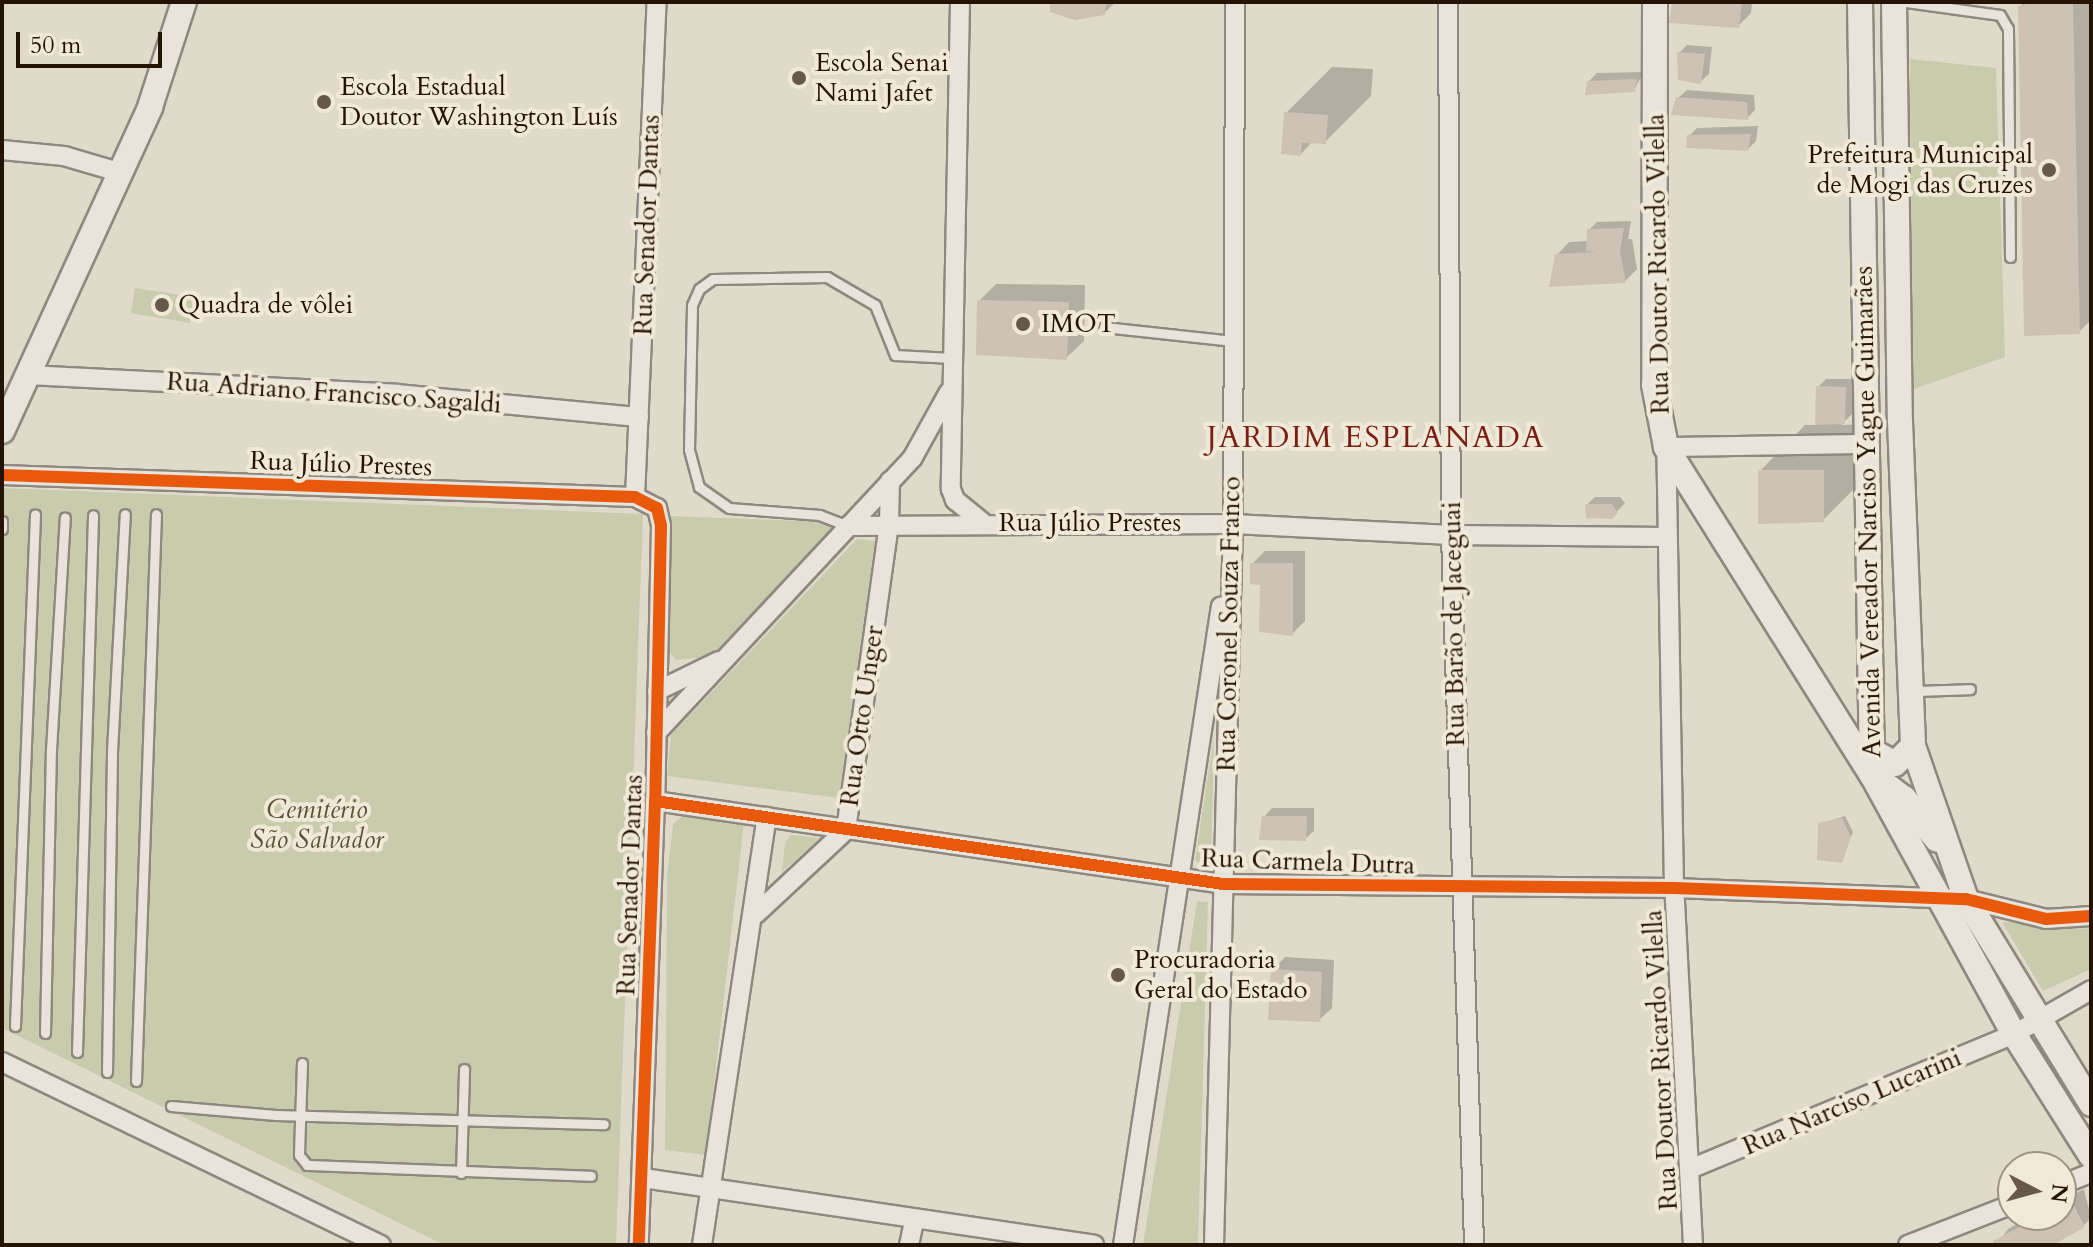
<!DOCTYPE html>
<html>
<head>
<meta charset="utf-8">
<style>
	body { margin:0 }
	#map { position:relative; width:2093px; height:1247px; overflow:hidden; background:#e0dacb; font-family:Cardo,serif }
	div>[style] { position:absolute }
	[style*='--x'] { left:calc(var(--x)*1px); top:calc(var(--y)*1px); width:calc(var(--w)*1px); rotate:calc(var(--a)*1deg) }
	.green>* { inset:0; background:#c8ccad }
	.shadow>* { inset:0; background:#0003 }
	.building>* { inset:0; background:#cec1b6 }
	.roads { filter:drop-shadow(2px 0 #8e887e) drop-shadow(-2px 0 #8e887e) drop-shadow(0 2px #8e887e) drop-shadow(0 -2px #8e887e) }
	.lane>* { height:9px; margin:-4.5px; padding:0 4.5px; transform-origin:4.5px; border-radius:4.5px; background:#e8e4dc }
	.street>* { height:18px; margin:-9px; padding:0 9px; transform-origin:9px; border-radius:9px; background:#e8e4dc }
	.secondary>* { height:24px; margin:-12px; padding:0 12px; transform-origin:12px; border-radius:12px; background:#e8e4dc }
	.cycleway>* { height:12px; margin:-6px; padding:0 6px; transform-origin:6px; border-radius:6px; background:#e8590c }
	.dots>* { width:22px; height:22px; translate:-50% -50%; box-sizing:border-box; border:4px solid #f1e9d7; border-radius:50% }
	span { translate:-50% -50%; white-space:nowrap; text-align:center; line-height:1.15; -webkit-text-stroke:8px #f1e9d7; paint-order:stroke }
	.poi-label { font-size:26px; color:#251405 }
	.left { translate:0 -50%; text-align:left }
	.right { translate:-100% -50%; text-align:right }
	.street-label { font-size:26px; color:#251405 }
	.park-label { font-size:26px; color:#575137; font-style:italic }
	.quarter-label { font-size:30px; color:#7a1f14; letter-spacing:2px }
	.frame { position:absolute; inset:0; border:4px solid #251405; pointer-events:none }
	.north { position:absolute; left:1997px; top:1151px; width:80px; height:80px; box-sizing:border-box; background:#f1e9d7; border:2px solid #9f9483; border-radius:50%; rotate:96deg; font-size:22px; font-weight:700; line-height:32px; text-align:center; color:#251405 }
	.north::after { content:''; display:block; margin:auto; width:28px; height:36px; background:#66594a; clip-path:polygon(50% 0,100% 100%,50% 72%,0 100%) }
	.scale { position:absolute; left:16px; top:32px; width:146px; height:36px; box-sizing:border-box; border:4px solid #251405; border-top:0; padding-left:10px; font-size:24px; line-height:28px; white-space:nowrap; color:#251405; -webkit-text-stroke:6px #f1e9d7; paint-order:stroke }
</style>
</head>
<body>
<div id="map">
	<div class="green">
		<div style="clip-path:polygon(1910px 59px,1996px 68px,2005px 357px,1911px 390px)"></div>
		<div style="clip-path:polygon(135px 288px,194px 297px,190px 323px,131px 313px)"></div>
		<div style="clip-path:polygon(2px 488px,643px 514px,616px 1245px,444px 1245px,2px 1028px)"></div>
		<div style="clip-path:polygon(669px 516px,830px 522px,836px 529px,732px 644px,699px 658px,676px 660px,666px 648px)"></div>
		<div style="clip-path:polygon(857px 539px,875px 541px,839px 798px,667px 776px,671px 735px)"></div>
		<div style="clip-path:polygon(1214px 737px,1211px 866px,1204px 868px,1195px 860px)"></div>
		<div style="clip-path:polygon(687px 813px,744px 822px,706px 1155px,665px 1150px,667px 876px,673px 824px)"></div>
		<div style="clip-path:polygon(791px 835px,820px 838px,782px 872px,785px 843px)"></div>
		<div style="clip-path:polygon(1197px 901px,1208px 902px,1198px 1245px,1143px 1245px)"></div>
		<div style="clip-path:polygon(2002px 922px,2091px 929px,2091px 969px,2043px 991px)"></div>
	</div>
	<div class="shadow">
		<div style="clip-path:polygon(1052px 2px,1116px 2px,1104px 13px)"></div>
		<div style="clip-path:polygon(1676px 2px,1752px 2px,1751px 13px,1738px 26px)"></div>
		<div style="clip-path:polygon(2024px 2px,2090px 2px,2091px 320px,2079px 332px,2020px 7px)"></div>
		<div style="clip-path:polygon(1687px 45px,1712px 47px,1709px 74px,1700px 82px,1679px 53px)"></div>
		<div style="clip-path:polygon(1332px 67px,1373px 69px,1371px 96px,1325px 142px,1313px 141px,1301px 154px,1286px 113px)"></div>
		<div style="clip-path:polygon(1644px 72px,1634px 90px,1589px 81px,1597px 73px)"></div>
		<div style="clip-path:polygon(1687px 90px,1754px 95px,1755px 110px,1747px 118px,1678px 98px)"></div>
		<div style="clip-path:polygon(1758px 126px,1756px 141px,1748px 149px,1689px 136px,1697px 128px)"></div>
		<div style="clip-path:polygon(1631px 221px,1628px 239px,1632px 239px,1637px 269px,1625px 281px,1557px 255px,1569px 242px,1588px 241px,1589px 230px,1597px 222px)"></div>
		<div style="clip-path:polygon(996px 284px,1085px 285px,1084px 341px,1066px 358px,979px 301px)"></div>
		<div style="clip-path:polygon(1826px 379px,1853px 379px,1852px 414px,1841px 425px,1869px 424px,1869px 474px,1823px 520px,1760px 471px,1805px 425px,1817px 425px,1818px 387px)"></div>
		<div style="clip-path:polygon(1595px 497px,1620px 497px,1625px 503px,1612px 517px,1587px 505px)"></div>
		<div style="clip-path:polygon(1265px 551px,1305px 551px,1305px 621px,1292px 634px,1252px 564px)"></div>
		<div style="clip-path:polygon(1272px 808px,1314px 808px,1314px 831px,1305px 839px,1264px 817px)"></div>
		<div style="clip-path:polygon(1845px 816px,1853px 832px,1841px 861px,1820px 824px)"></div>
		<div style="clip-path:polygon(1285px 957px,1334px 960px,1332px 1008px,1319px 1020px,1273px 970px)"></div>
		<div style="clip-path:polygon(2084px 1189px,2091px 1218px,2084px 1225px,2049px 1245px,1997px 1245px,2008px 1229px,2034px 1215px,2061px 1215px,2061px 1201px)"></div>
	</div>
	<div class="building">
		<div style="clip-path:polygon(1050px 2px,1106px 2px,1105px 15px,1075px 20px,1050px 12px)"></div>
		<div style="clip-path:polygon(1672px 2px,1742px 2px,1739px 28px,1669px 23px)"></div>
		<div style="clip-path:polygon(2034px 2px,2073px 4px,2080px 334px,2024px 336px,2018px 6px)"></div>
		<div style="clip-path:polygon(1677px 52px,1705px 54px,1701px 84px,1678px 80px)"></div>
		<div style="clip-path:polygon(1637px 79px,1635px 92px,1585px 95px,1587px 81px)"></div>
		<div style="clip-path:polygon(1676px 97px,1747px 102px,1748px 120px,1671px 115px)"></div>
		<div style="clip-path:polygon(1284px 112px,1328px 115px,1326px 144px,1302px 143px,1301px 156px,1281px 154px)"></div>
		<div style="clip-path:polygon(1751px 134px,1748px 151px,1686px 148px,1687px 135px)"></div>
		<div style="clip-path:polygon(1624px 228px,1620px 251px,1626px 283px,1549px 287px,1555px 254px,1596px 252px,1586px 251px,1587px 229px)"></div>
		<div style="clip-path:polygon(977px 300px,1069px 302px,1067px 360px,976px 355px)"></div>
		<div style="clip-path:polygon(1816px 386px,1846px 387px,1845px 424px,1815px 425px)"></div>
		<div style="clip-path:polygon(1758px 470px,1824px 470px,1824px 522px,1758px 524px)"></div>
		<div style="clip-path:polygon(1585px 504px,1612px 504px,1618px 513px,1612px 519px,1586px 518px)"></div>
		<div style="clip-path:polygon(1250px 563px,1293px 563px,1293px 636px,1259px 632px,1260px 585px,1250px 584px)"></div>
		<div style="clip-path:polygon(1262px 816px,1307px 816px,1306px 841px,1259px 840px)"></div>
		<div style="clip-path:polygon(1842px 818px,1851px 837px,1842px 863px,1817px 860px,1818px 823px)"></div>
		<div style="clip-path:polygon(1271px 969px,1322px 972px,1320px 1022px,1268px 1020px)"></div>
		<div style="clip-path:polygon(2071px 1200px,2085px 1227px,2053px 1245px,1995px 1245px,1993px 1241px,2042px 1215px,2061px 1215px,2061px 1205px)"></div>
	</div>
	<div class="roads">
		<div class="lane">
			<div style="--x:1906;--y:2;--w:95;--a:7.9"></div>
			<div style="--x:2000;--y:15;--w:16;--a:60"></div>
			<div style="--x:2008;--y:29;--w:228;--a:89.5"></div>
			<div style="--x:1104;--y:327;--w:130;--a:6.2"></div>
			<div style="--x:848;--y:526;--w:30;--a:-159"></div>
			<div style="--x:820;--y:515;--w:91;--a:-175.6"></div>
			<div style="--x:729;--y:508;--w:37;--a:-145"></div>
			<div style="--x:699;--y:487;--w:39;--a:-105"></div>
			<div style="--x:689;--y:449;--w:144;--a:-88.8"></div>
			<div style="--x:692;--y:305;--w:17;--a:-66"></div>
			<div style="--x:699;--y:289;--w:17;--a:-36"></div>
			<div style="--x:713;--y:279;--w:114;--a:-1"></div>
			<div style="--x:827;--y:277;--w:56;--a:30.3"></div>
			<div style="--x:875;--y:305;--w:54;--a:68.2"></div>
			<div style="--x:895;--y:355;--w:57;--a:3"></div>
			<div style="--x:2;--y:529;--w:8;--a:-90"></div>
			<div style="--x:1914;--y:691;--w:56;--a:-2"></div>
			<div style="--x:15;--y:1026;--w:512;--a:-87.76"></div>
			<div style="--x:45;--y:1033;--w:283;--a:-88.8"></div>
			<div style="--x:51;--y:750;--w:233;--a:-86.6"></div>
			<div style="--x:77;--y:1052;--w:537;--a:-88.29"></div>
			<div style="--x:302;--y:1063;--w:92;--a:91.9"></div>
			<div style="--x:299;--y:1155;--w:13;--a:51"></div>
			<div style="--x:307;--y:1165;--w:284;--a:2.2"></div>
			<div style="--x:107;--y:1072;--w:321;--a:-89.1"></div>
			<div style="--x:112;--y:751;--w:237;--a:-86.9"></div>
			<div style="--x:136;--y:1081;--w:567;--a:-87.98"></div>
			<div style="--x:171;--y:1106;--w:105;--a:4.9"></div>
			<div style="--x:276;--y:1115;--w:328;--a:1.6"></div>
			<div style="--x:461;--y:1173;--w:104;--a:-88.3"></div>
		</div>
		<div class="street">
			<div style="--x:960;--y:2;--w:487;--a:91.1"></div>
			<div style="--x:951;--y:489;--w:12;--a:70"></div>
			<div style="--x:955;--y:500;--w:35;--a:39"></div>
			<div style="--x:1448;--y:2;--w:533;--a:89.68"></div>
			<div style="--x:1451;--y:535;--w:710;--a:88.14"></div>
			<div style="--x:2;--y:150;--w:62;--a:5.5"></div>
			<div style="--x:64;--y:156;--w:60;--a:16.3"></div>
			<div style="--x:27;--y:375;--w:371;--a:2.9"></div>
			<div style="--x:398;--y:394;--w:242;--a:5.5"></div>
			<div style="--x:2;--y:475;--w:633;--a:1.99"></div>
			<div style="--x:635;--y:497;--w:25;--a:27"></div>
			<div style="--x:657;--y:508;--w:18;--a:77"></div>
			<div style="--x:661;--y:526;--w:275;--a:91.2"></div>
			<div style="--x:655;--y:801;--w:444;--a:92.1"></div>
			<div style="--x:635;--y:497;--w:495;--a:-87.5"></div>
			<div style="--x:848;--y:526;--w:385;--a:-0.3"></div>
			<div style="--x:1233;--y:524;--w:218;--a:2.9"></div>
			<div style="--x:1451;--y:535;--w:216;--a:0.5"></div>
			<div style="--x:657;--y:691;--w:69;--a:-25.8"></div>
			<div style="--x:656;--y:733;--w:377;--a:-47"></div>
			<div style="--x:913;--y:457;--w:74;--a:-61"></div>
			<div style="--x:655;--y:801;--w:574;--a:8.31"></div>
			<div style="--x:1223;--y:884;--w:451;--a:0.5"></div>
			<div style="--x:1674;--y:888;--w:292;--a:2.2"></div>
			<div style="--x:1966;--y:899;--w:82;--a:14"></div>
			<div style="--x:2046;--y:919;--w:45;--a:-3.8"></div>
			<div style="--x:756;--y:914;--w:123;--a:-43"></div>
			<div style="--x:846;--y:830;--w:309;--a:-82"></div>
			<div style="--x:889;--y:524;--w:43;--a:-88.7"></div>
			<div style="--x:2;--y:1062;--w:421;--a:25.8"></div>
			<div style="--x:1690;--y:1169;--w:351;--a:-22.6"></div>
			<div style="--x:2014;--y:1034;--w:89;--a:-29.7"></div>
			<div style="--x:643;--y:1178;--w:456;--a:8.4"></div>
			<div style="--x:2061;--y:1185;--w:32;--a:-22"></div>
			<div style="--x:702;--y:1245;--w:433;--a:-81.4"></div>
			<div style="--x:909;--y:1245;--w:24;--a:-78"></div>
			<div style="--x:1123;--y:1245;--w:646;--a:-81.28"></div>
			<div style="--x:1214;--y:1245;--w:721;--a:-88.49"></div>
			<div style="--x:1233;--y:524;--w:522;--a:-89.78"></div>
			<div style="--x:1693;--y:1245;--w:358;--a:-93"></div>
			<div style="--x:1674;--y:888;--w:441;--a:-91"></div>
			<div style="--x:1666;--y:447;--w:202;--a:-0.9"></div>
			<div style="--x:1908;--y:1245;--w:113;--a:-21.3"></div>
		</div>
		<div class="secondary">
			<div style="--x:1655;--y:2;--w:383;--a:90.1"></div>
			<div style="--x:1654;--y:385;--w:63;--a:79"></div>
			<div style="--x:1666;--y:447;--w:387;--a:57.9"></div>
			<div style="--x:1872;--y:775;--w:295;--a:61.3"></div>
			<div style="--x:2014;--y:1034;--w:144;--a:57.7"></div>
			<div style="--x:1860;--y:2;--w:773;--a:89.11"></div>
			<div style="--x:1894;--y:2;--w:419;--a:89.2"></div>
			<div style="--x:1900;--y:421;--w:325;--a:87.7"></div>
			<div style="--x:1913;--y:746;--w:162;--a:70.9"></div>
			<div style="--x:1966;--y:899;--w:240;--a:58.6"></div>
			<div style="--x:2;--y:431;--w:356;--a:-65.4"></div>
			<div style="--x:150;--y:107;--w:110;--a:-72.1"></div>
			<div style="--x:1872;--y:751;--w:26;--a:29"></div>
			<div style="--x:1895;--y:764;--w:25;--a:-45"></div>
			<div style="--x:1877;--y:778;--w:34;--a:37"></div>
			<div style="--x:1904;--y:798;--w:53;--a:51.8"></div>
		</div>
	</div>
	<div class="cycleway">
		<div style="--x:2;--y:475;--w:633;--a:1.99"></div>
		<div style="--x:635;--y:497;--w:25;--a:27"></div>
		<div style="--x:657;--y:508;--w:18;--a:77"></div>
		<div style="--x:661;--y:526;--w:275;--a:91.2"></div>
		<div style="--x:655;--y:801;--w:444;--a:92.1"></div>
		<div style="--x:655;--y:801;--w:574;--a:8.31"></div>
		<div style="--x:1223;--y:884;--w:451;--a:0.5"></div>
		<div style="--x:1674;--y:888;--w:292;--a:2.2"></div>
		<div style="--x:1966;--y:899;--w:82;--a:14"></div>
		<div style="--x:2046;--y:919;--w:45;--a:-3.8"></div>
	</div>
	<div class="dots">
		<div style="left:799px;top:78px;background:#66594a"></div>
		<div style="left:324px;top:102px;background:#66594a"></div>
		<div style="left:2049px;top:170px;background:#66594a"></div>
		<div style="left:162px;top:305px;background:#66594a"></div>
		<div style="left:1023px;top:324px;background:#66594a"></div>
		<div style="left:1118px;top:975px;background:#66594a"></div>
	</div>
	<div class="poi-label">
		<span class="left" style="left:815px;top:78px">Escola Senai<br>Nami Jafet</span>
		<span class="left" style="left:340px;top:102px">Escola Estadual<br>Doutor Washington Luís</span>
		<span class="right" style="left:2033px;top:170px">Prefeitura Municipal<br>de Mogi das Cruzes</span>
		<span class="left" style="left:178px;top:305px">Quadra de vôlei</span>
		<span class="left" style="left:1041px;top:324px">IMOT</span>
		<span class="left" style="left:1134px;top:975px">Procuradoria<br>Geral do Estado</span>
	</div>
	<div class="street-label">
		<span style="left:647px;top:225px;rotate:-88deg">Rua Senador Dantas</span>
		<span style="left:1658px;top:264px;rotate:-91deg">Rua Doutor Ricardo Vilella</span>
		<span style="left:334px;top:393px;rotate:4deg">Rua Adriano Francisco Sagaldi</span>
		<span style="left:341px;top:464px;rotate:2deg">Rua Júlio Prestes</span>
		<span style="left:1868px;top:512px;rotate:-91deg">Avenida Vereador Narciso Yague Guimarães</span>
		<span style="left:1090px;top:523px">Rua Júlio Prestes</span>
		<span style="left:1229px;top:624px;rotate:-89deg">Rua Coronel Souza Franco</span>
		<span style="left:1454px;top:624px;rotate:-91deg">Rua Barão de Jaceguai</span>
		<span style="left:862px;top:716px;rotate:-82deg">Rua Otto Unger</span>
		<span style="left:1308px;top:862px;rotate:2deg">Rua Carmela Dutra</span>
		<span style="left:630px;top:885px;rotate:-88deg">Rua Senador Dantas</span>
		<span style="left:1661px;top:1060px;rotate:-93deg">Rua Doutor Ricardo Vilella</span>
		<span style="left:1852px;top:1102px;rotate:-23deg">Rua Narciso Lucarini</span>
	</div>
	<div class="park-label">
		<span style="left:317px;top:825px">Cemitério<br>São Salvador</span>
	</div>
	<div class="quarter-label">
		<span style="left:1376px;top:438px">JARDIM ESPLANADA</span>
	</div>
	<div class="frame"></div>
	<div class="north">N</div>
	<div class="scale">50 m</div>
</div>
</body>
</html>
